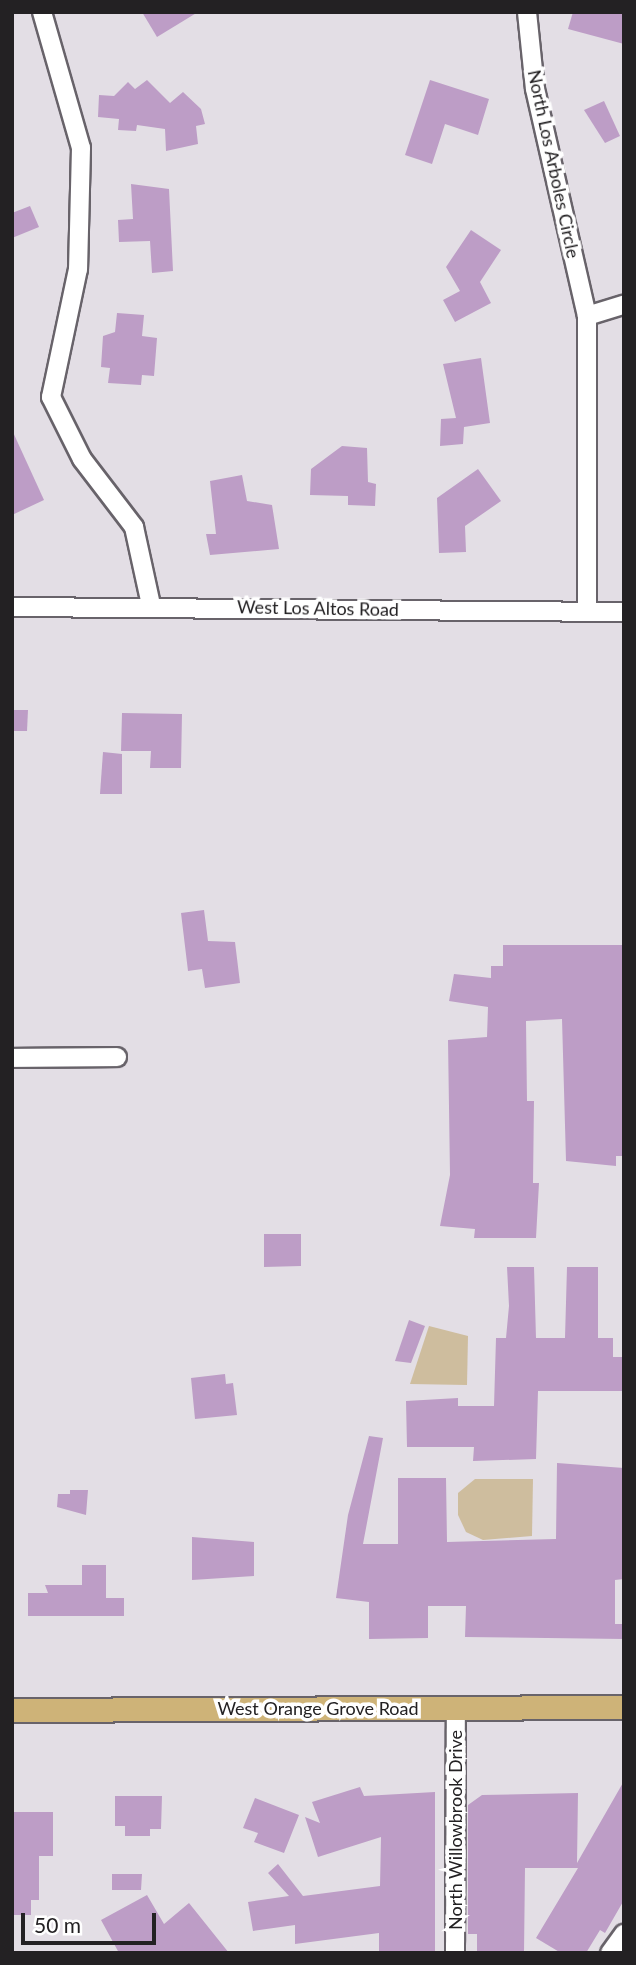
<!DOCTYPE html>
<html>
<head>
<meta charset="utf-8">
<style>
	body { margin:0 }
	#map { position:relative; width:636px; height:1965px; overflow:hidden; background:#e3dee5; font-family:Lato,sans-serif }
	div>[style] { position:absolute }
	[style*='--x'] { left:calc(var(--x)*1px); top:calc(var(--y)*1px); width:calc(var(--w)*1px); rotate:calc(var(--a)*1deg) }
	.green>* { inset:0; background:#cebd9e }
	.building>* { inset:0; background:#bd9dc6 }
	.roads { filter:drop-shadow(2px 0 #68636a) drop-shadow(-2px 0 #68636a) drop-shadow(0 2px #68636a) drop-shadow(0 -2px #68636a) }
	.minor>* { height:18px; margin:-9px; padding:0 9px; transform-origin:9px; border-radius:9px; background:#fff }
	.major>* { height:23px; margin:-11.5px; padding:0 11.5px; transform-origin:11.5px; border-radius:11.5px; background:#ceb378 }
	span { translate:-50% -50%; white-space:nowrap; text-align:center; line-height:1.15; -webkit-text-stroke:7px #fff; paint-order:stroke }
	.street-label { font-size:18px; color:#232123 }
	.frame { position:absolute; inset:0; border:14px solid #232123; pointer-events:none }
	.scale { position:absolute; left:21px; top:1913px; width:135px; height:32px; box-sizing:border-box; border:4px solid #232123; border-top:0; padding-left:9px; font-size:21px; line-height:24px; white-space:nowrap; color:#232123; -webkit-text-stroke:5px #fff; paint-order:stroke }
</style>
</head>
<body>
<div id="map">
	<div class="green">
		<div style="clip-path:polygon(429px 1326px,468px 1336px,467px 1385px,410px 1384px)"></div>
		<div style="clip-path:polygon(475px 1479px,533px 1479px,532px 1536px,483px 1540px,466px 1532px,458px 1515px,458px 1493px)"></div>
	</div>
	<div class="building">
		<div style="clip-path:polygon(142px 12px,198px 12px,157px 37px)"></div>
		<div style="clip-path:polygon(573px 12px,624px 12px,624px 44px,568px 29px)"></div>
		<div style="clip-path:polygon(147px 80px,170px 103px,183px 92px,201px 109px,205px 124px,196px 126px,198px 144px,166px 151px,165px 129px,137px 125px,136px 131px,118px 130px,119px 119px,98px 117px,99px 95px,114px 96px,128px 82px,135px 89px)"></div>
		<div style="clip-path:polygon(430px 80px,489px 99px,478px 135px,445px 124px,432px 164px,405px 155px)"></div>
		<div style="clip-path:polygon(604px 101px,620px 136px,605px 143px,584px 110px)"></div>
		<div style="clip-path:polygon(131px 184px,169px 189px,173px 271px,152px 273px,150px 241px,119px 242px,118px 220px,133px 219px)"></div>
		<div style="clip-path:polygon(30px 206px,39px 227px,12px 238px,12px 213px)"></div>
		<div style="clip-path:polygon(471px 230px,501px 250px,480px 282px,491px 303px,455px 322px,443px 300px,460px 291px,446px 267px)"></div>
		<div style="clip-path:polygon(117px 313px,144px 315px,142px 336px,157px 338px,154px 376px,142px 375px,141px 385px,108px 383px,110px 368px,101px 367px,103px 336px,115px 332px)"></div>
		<div style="clip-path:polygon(481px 358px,490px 423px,464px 427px,463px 444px,440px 446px,441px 419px,456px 418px,443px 364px)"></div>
		<div style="clip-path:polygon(12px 430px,44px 500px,12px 515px)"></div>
		<div style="clip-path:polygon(342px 446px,367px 448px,368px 482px,376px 484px,375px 506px,348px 505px,348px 496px,310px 495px,311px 469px)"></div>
		<div style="clip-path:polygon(478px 469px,501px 501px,465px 526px,466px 552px,439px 553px,437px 498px)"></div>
		<div style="clip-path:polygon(242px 475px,247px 501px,272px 505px,279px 549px,210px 555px,206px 534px,216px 534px,210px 481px)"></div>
		<div style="clip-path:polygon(12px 710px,28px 710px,27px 731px,12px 731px)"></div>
		<div style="clip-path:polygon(122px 713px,182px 714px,181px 768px,150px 768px,151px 751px,121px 751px)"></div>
		<div style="clip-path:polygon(103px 752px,122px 754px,122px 794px,100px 794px)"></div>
		<div style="clip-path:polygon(204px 910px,208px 941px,235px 942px,240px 983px,205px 988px,202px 969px,188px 971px,181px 913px)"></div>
		<div style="clip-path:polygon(503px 945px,624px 945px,624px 1156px,616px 1156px,616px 1166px,566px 1161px,562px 1019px,526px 1021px,527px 1101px,534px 1101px,533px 1183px,539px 1183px,536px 1238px,474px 1238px,475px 1229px,440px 1226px,450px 1175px,448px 1040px,487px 1037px,488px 1007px,449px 1001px,454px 974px,491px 978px,491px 966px,503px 966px)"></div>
		<div style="clip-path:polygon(264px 1234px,301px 1234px,301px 1266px,264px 1267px)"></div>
		<div style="clip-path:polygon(507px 1267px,534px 1267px,536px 1338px,565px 1338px,567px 1267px,598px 1267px,598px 1338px,613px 1338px,613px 1357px,624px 1357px,624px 1391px,538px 1391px,536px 1459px,473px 1461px,474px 1447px,407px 1447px,406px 1401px,458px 1398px,458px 1406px,494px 1406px,496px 1338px,506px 1338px,509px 1306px)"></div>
		<div style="clip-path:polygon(409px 1320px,425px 1326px,411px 1363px,395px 1361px)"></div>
		<div style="clip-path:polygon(225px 1374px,226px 1384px,233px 1383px,237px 1415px,195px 1419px,191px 1378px)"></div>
		<div style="clip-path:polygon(369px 1436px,383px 1438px,363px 1544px,398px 1544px,398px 1478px,446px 1478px,447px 1542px,556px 1539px,557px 1463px,624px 1468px,624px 1579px,615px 1580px,615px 1624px,624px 1624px,624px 1639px,465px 1637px,466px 1606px,428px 1606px,428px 1638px,369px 1639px,369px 1602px,336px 1598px,348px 1515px)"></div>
		<div style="clip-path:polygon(70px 1490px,88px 1490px,86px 1515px,57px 1507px,58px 1494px,70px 1494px)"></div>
		<div style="clip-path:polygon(192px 1537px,254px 1542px,254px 1576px,192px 1580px)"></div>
		<div style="clip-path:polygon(82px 1565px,106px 1565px,106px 1598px,124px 1598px,124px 1616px,28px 1616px,28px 1593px,48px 1593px,45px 1585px,82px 1585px)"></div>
		<div style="clip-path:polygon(624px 1781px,624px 1900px,605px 1933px,600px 1930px,586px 1953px,561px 1953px,536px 1938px,578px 1868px,525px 1868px,524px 1953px,477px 1953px,477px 1934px,468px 1934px,468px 1805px,482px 1795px,578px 1793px,577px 1863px)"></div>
		<div style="clip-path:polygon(360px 1787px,364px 1796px,435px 1792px,435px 1953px,379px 1953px,379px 1933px,295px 1944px,295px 1925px,253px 1931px,248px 1902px,289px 1896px,268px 1873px,278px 1864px,303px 1896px,380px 1886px,381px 1837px,318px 1857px,305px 1817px,320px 1823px,312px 1802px)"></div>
		<div style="clip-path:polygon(115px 1796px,162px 1796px,161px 1829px,150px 1829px,150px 1836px,125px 1836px,125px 1826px,115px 1826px)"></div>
		<div style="clip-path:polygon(255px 1798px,299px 1815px,284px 1853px,254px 1842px,258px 1833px,243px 1828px)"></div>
		<div style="clip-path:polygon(12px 1812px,53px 1812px,53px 1856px,39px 1856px,39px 1900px,31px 1900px,31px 1915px,12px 1915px)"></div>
		<div style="clip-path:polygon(112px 1874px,142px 1874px,141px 1890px,112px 1890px)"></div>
		<div style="clip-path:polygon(147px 1895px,164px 1924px,189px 1903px,229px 1953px,119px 1953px,101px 1920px)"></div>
	</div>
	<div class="roads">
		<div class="minor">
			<div style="--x:42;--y:12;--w:141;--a:74"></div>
			<div style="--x:81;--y:148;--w:121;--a:91.4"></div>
			<div style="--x:78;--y:269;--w:131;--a:101.9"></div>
			<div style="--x:51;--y:397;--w:69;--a:63.4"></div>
			<div style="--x:82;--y:459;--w:86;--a:52.6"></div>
			<div style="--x:134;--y:527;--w:80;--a:77.7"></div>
			<div style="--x:527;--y:12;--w:77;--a:84.1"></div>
			<div style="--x:535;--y:89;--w:233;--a:77.1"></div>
			<div style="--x:587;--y:316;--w:296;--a:90"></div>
			<div style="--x:587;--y:316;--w:39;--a:-17"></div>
			<div style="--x:12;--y:607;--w:612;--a:0.47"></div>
			<div style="--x:12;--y:1058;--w:105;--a:-0.5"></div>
			<div style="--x:455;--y:1953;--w:245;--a:-89.8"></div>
			<div style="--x:610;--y:1953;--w:24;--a:-54"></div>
		</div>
		<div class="major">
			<div style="--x:12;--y:1710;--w:612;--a:-0.28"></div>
		</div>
	</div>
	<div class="street-label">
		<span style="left:554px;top:164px;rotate:78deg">North Los Arboles Circle</span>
		<span style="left:318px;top:608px;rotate:1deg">West Los Altos Road</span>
		<span style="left:318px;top:1708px">West Orange Grove Road</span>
		<span style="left:455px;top:1830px;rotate:-90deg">North Willowbrook Drive</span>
	</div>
	<div class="frame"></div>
	<div class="scale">50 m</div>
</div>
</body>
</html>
